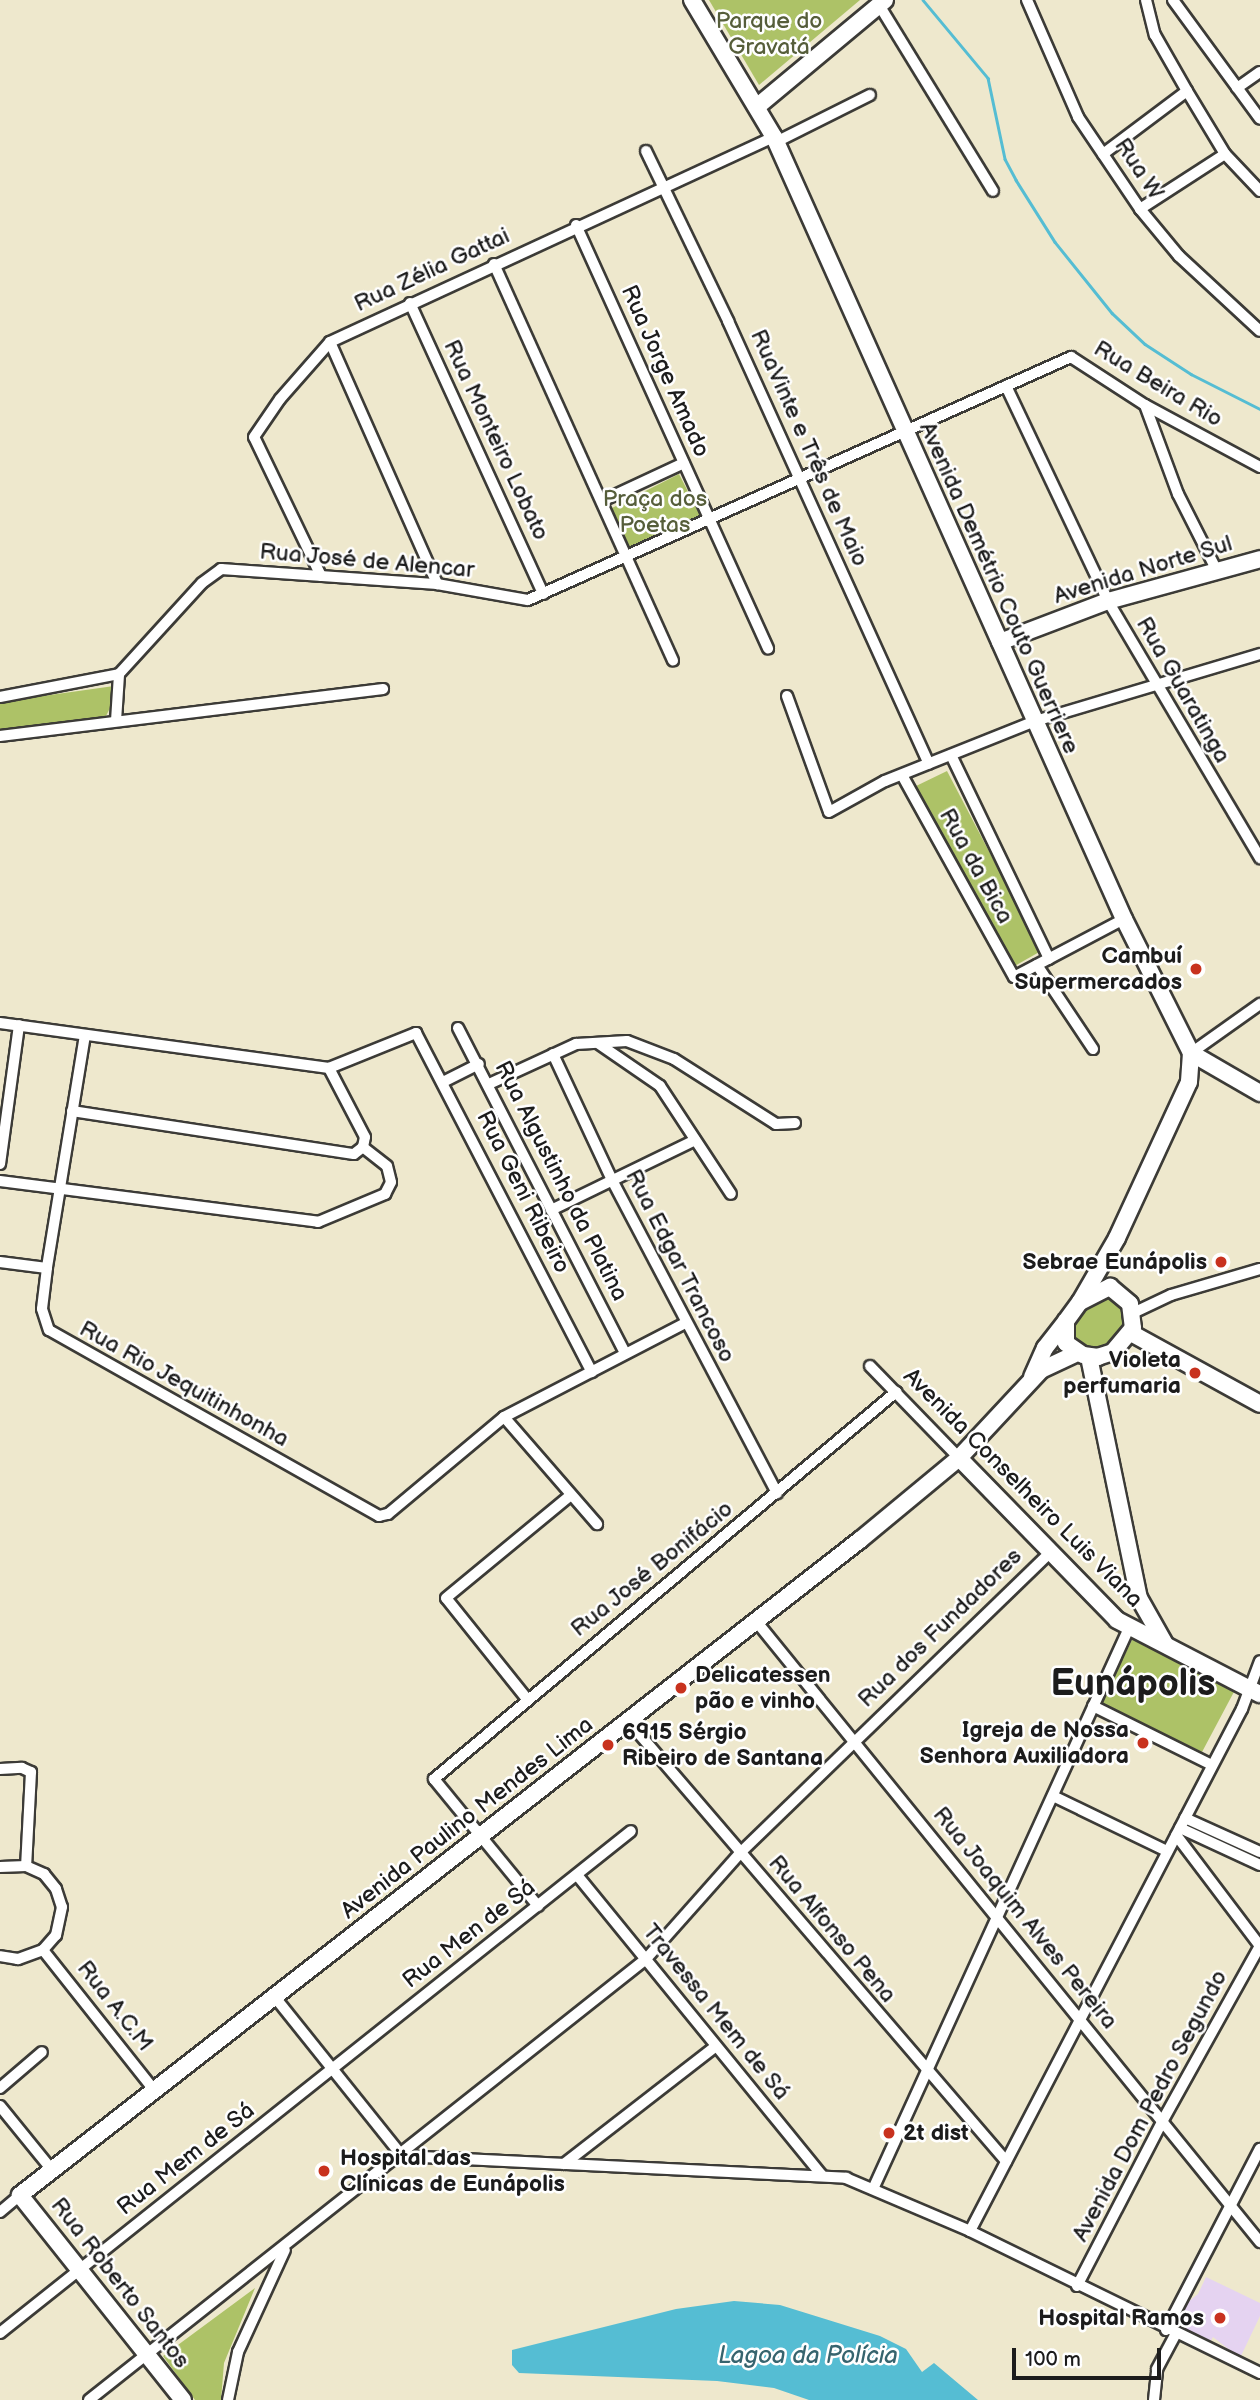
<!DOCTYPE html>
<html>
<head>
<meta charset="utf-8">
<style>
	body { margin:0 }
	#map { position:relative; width:1260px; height:2400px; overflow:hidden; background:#eee8cd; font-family:"Balsamiq Sans",sans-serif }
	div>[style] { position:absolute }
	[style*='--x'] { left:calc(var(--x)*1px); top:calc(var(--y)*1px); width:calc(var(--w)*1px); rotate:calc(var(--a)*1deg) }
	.built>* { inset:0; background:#e5d3f1 }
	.green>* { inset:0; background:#adc267 }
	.water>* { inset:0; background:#55bdd3 }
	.stream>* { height:2.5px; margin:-1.25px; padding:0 1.25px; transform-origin:1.25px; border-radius:1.25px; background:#55bdd3 }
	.roads { filter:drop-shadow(2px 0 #3c3b37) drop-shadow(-2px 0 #3c3b37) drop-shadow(0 2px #3c3b37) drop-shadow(0 -2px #3c3b37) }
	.street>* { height:10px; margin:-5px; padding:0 5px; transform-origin:5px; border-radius:5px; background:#fff }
	.secondary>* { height:16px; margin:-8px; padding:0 8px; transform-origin:8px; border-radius:8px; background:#fff }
	.dots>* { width:19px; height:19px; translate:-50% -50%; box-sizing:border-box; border:4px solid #fff; border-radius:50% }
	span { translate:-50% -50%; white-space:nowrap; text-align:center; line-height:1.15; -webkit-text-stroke:5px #fff; paint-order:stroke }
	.park-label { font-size:23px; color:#565e3a }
	.street-label { font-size:23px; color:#1c1c1c }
	.poi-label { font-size:23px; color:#1c1c1c; font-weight:700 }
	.right { translate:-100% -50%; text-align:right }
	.left { translate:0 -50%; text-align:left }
	.water-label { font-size:24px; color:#36646e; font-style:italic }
	.town-label { font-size:37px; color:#1c1c1c; font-weight:700 }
	.scale { position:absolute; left:1012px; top:2348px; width:149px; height:32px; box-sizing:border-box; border:4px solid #1c1c1c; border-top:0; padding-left:9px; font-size:21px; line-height:24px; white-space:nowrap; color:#1c1c1c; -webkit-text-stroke:5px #fff; paint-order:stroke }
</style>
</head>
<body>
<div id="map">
	<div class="built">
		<div style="clip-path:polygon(1206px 2277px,1260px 2303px,1260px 2316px,1240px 2358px,1213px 2337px,1210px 2342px,1187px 2330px,1180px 2320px,1182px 2307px,1198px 2294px)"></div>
	</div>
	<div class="green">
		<div style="clip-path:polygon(709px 0,860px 0,759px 85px)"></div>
		<div style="clip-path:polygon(679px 474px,700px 515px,631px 550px,610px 509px)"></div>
		<div style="clip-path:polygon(114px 686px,116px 696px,106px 716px,0 731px,0 702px)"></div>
		<div style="clip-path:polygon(947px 771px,1041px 951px,1013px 967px,914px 787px)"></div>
		<div style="clip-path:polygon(1108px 1293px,1125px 1304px,1127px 1325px,1114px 1346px,1090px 1352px,1070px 1335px,1072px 1321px,1089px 1303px)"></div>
		<div style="clip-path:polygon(1133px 1638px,1236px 1688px,1202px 1752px,1101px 1703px)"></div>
		<div style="clip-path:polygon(255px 2288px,224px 2363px,221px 2400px,195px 2400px,163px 2356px)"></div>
	</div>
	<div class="water">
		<div style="clip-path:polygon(734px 2301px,780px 2305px,880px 2336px,906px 2349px,922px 2372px,934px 2363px,978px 2400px,809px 2400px,774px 2388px,717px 2381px,519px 2373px,512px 2365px,512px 2350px,676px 2309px)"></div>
	</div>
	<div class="stream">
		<div style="--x:923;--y:0;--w:102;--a:50.2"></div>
		<div style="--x:988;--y:78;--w:83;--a:78.1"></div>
		<div style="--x:1005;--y:159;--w:24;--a:62"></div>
		<div style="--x:1016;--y:180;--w:73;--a:57.8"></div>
		<div style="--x:1055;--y:242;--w:91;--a:51.2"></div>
		<div style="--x:1112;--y:313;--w:45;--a:43.2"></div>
		<div style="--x:1145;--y:344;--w:55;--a:33.1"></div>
		<div style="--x:1191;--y:374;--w:77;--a:26.9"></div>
	</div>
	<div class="roads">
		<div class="street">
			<div style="--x:1027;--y:0;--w:128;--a:66.4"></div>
			<div style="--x:1078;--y:117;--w:111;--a:56"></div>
			<div style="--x:1140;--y:209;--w:61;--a:50.3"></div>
			<div style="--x:1179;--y:256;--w:110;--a:42.8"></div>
			<div style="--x:1146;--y:0;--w:36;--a:76"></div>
			<div style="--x:1155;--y:35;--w:64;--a:60.3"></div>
			<div style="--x:1187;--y:91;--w:74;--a:58.9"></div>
			<div style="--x:1225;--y:154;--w:51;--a:46.6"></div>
			<div style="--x:1173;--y:0;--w:147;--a:53.8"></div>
			<div style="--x:879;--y:5;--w:218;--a:58.5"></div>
			<div style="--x:1237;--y:88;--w:28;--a:-35"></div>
			<div style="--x:776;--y:142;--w:105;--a:-26.6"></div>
			<div style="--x:646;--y:151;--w:189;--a:64.2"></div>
			<div style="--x:728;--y:321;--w:486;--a:65.6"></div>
			<div style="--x:1103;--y:154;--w:105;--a:-36.9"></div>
			<div style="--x:1140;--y:209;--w:101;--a:-32.9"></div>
			<div style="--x:576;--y:225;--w:465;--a:65.6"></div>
			<div style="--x:494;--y:264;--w:435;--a:65.7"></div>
			<div style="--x:410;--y:303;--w:320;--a:65.4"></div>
			<div style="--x:330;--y:342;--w:265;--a:66.1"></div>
			<div style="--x:1006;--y:386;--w:238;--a:64.6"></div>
			<div style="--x:1108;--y:601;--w:299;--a:59.4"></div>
			<div style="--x:1145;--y:405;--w:95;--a:69.7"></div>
			<div style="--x:1178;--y:494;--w:86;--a:63.1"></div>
			<div style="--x:602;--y:501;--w:90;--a:-24.9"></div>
			<div style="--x:321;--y:576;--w:154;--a:-115.7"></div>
			<div style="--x:254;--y:437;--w:46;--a:-55.6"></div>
			<div style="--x:280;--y:399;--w:76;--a:-48.7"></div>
			<div style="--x:330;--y:342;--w:489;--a:-24.8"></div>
			<div style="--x:787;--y:696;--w:123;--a:70.1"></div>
			<div style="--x:829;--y:812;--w:64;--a:-29"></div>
			<div style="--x:885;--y:781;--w:162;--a:-21.8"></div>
			<div style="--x:1035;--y:721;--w:235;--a:-16.6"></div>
			<div style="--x:0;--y:697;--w:121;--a:-10.9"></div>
			<div style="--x:116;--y:721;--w:47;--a:-86.3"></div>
			<div style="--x:119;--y:674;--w:123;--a:-47.6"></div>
			<div style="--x:202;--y:583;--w:24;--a:-36"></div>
			<div style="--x:221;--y:569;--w:217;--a:4"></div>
			<div style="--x:437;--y:584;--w:92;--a:10"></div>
			<div style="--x:528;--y:600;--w:595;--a:-24.11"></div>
			<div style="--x:1071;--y:357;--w:88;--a:33"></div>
			<div style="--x:1145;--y:405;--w:131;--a:28.3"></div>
			<div style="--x:0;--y:736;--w:386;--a:-7"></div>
			<div style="--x:951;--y:755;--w:226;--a:64.3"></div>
			<div style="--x:902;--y:775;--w:231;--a:61"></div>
			<div style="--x:1014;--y:977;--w:124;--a:-27.8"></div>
			<div style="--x:1037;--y:965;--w:101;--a:56.3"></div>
			<div style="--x:0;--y:1023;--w:332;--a:7.8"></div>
			<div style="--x:329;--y:1068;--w:94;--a:-21.9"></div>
			<div style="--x:416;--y:1033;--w:382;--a:62.6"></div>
			<div style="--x:458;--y:1028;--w:365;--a:62.8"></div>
			<div style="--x:85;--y:1035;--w:236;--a:99.3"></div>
			<div style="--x:47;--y:1268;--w:41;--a:97"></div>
			<div style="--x:42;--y:1309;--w:22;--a:72"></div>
			<div style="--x:49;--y:1330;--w:379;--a:29.4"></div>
			<div style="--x:379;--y:1516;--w:9;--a:-13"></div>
			<div style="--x:388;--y:1514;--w:151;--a:-39.9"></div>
			<div style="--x:504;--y:1417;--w:204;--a:-27.4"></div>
			<div style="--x:599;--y:1044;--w:74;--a:34.5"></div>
			<div style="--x:660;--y:1086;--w:129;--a:56.7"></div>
			<div style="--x:1191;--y:1053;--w:85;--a:-35.4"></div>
			<div style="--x:553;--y:1054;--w:139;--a:64.9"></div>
			<div style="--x:612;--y:1180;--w:354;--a:62.2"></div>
			<div style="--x:443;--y:1082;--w:40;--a:-26.6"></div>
			<div style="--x:489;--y:1084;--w:96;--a:-24.7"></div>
			<div style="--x:576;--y:1044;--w:51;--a:-3.4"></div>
			<div style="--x:627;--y:1041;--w:50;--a:21"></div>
			<div style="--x:674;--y:1059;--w:121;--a:32.5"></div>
			<div style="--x:776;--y:1124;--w:19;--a:-3"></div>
			<div style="--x:72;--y:1111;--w:285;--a:8.7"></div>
			<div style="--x:354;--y:1154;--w:11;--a:-38"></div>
			<div style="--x:363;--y:1147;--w:10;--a:-79"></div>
			<div style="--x:365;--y:1137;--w:78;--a:-117.6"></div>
			<div style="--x:0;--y:1164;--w:140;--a:-82.2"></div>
			<div style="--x:0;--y:1181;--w:321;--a:7.3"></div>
			<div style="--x:318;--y:1222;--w:73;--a:-22.7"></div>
			<div style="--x:385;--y:1194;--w:13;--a:-63"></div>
			<div style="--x:391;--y:1182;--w:16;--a:-104"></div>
			<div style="--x:387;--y:1166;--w:31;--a:-142"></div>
			<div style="--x:551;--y:1210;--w:160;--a:-25.9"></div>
			<div style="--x:0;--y:1262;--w:47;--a:7.3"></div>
			<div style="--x:1133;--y:1313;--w:42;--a:-25.3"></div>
			<div style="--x:1171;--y:1295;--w:93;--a:-16.3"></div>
			<div style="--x:870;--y:1366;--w:128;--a:45.9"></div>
			<div style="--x:504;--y:1417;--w:142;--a:49"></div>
			<div style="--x:756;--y:1621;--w:800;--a:50.94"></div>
			<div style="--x:527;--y:1699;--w:129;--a:-128.7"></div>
			<div style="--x:446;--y:1598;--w:162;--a:-39.5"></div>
			<div style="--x:1093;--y:1706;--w:133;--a:26.4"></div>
			<div style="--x:629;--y:1722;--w:579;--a:49.35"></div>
			<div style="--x:0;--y:1769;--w:22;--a:-3"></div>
			<div style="--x:22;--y:1768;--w:10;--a:24"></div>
			<div style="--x:31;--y:1772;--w:94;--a:93"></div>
			<div style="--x:1053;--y:1796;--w:127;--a:25.8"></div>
			<div style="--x:1185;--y:1818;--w:82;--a:24.4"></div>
			<div style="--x:1180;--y:1828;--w:88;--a:24.8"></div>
			<div style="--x:0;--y:1867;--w:26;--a:-2"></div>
			<div style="--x:26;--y:1866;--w:20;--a:24"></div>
			<div style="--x:44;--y:1874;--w:19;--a:51"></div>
			<div style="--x:56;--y:1889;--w:19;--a:72"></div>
			<div style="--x:62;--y:1907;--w:29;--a:102"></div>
			<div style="--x:56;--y:1935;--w:20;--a:131"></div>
			<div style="--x:43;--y:1950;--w:27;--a:160"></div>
			<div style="--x:18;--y:1959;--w:18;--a:-171"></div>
			<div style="--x:577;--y:1875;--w:387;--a:50.8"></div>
			<div style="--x:538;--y:1906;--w:164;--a:-129.3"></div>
			<div style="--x:434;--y:1779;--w:603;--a:-39.95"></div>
			<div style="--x:43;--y:1950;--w:177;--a:51.6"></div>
			<div style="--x:274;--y:1996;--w:205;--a:51.3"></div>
			<div style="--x:0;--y:2088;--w:55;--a:-40.6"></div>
			<div style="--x:0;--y:2106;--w:82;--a:50.9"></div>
			<div style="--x:402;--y:2156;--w:445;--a:2.8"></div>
			<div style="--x:846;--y:2178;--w:135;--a:23.1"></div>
			<div style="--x:970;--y:2231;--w:323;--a:26.1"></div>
			<div style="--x:564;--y:2164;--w:192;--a:-37.8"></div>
			<div style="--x:873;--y:2189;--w:617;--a:-65.47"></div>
			<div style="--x:0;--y:2212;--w:26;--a:-40"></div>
			<div style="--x:970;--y:2231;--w:589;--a:-62.48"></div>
			<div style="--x:1242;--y:1709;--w:51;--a:-69.4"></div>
			<div style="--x:1077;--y:2286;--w:187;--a:-62.6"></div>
			<div style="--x:1163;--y:2120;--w:199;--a:-60.9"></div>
			<div style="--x:1260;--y:1946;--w:139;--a:-127.1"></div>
			<div style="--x:1166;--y:2330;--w:204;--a:-62.6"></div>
			<div style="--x:0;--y:2333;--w:806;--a:-38.5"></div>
			<div style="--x:89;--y:2400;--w:710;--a:-38.37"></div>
			<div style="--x:646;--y:1959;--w:142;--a:-48.4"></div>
			<div style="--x:740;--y:1853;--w:431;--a:-44.1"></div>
			<div style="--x:228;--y:2400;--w:49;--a:-78.2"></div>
			<div style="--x:238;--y:2352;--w:112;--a:-65.3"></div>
			<div style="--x:1154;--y:2400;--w:31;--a:-84"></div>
			<div style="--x:1157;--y:2369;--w:38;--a:-62"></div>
		</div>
		<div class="secondary">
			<div style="--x:692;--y:0;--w:160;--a:59.1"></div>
			<div style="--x:774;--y:137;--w:857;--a:65.89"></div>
			<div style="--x:1124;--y:919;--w:150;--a:63.4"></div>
			<div style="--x:1191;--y:1053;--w:29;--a:94"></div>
			<div style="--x:1189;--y:1082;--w:172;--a:114.8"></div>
			<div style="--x:1117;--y:1238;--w:74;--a:120"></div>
			<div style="--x:759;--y:105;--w:164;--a:-39.8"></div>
			<div style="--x:1000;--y:642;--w:116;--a:-20.8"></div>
			<div style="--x:1108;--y:601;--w:158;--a:-15.4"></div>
			<div style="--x:1191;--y:1053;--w:80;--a:30.1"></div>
			<div style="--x:1110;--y:1287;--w:26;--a:40"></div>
			<div style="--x:1130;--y:1304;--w:24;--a:83"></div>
			<div style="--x:1133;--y:1328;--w:31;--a:130"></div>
			<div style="--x:1113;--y:1352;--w:16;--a:162"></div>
			<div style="--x:1098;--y:1357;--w:15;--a:-172"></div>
			<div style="--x:1083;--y:1355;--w:21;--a:-145"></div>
			<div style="--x:1066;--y:1343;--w:22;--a:-90"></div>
			<div style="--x:1066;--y:1321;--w:24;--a:-54"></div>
			<div style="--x:1080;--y:1302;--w:34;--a:-27"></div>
			<div style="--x:1131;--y:1333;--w:147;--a:28.8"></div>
			<div style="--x:1089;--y:1357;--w:246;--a:78.3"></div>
			<div style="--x:1139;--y:1598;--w:53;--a:60.5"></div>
			<div style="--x:1032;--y:1377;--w:32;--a:-66"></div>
			<div style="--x:1045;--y:1348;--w:33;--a:-52"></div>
			<div style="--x:959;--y:1458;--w:226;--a:45.7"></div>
			<div style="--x:1117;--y:1620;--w:161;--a:27.4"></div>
			<div style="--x:183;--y:2400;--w:262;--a:-128.5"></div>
			<div style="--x:20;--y:2195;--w:1065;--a:-37.95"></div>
			<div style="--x:860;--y:1540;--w:129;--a:-39.6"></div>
			<div style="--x:959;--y:1458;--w:120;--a:-47"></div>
			<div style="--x:1041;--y:1370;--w:40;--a:-25"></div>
		</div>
	</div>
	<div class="dots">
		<div style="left:1196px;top:969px;background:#c8321e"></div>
		<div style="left:1221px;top:1262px;background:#c8321e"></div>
		<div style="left:1195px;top:1373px;background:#c8321e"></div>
		<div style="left:681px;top:1688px;background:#c8321e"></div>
		<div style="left:1143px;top:1743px;background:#c8321e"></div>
		<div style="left:608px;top:1745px;background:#c8321e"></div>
		<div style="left:889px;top:2133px;background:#c8321e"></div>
		<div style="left:324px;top:2171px;background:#c8321e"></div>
		<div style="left:1220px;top:2318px;background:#c8321e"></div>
	</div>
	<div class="park-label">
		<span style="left:769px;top:34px">Parque do<br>Gravatá</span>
		<span style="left:655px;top:512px">Praça dos<br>Poetas</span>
	</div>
	<div class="street-label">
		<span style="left:1139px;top:169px;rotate:56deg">Rua W</span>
		<span style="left:432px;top:270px;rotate:-25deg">Rua Zélia Gattai</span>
		<span style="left:665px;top:371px;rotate:66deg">Rua Jorge Amado</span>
		<span style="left:1158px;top:384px;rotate:31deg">Rua Beira Rio</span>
		<span style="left:496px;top:440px;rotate:65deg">Rua Monteiro Lobato</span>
		<span style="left:809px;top:448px;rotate:66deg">RuaVinte e Três de Maio</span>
		<span style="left:367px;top:561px;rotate:5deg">Rua José de Alencar</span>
		<span style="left:1143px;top:570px;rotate:-17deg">Avenida Norte Sul</span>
		<span style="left:999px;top:588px;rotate:66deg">Avenida Demétrio Couto Guerriere</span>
		<span style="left:1183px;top:690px;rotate:60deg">Rua Guaratinga</span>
		<span style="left:976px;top:866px;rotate:61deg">Rua da Bica</span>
		<span style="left:561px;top:1181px;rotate:63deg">Rua Algustinho da Platina</span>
		<span style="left:523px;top:1192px;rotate:63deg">Rua Geni Ribeiro</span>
		<span style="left:680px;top:1266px;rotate:63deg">Rua Edgar Trancoso</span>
		<span style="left:184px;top:1384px;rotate:29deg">Rua Rio Jequitinhonha</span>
		<span style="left:1023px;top:1488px;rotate:45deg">Avenida Conselheiro Luis Viana</span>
		<span style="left:652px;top:1569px;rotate:-39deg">Rua José Bonifácio</span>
		<span style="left:940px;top:1628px;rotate:-44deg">Rua dos Fundadores</span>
		<span style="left:467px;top:1818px;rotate:-38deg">Avenida Paulino Mendes Lima</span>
		<span style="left:1025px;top:1918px;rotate:51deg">Rua Joaquim Alves Pereira</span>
		<span style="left:832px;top:1929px;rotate:50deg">Rua Alfonso Pena</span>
		<span style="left:469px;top:1934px;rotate:-38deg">Rua Men de Sá</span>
		<span style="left:115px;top:2006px;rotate:52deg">Rua A.C.M</span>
		<span style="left:716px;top:2012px;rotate:51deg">Travessa Mem de Sá</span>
		<span style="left:1150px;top:2106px;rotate:-62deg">Avenida Dom Pedro Segundo</span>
		<span style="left:186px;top:2159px;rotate:-38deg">Rua Mem de Sá</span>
		<span style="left:120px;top:2283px;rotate:52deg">Rua Roberto Santos</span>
	</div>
	<div class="poi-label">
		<span class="right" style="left:1182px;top:969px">Cambuí<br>Supermercados</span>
		<span class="right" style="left:1207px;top:1262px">Sebrae Eunápolis</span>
		<span class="right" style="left:1181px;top:1373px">Violeta<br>perfumaria</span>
		<span class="left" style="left:695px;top:1688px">Delicatessen<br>pão e vinho</span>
		<span class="right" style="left:1129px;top:1743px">Igreja de Nossa<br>Senhora Auxiliadora</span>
		<span class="left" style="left:622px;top:1745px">6915 Sérgio<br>Ribeiro de Santana</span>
		<span class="left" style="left:903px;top:2133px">2t dist</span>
		<span class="left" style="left:340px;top:2171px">Hospital das<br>Clínicas de Eunápolis</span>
		<span class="right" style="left:1204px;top:2318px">Hospital Ramos</span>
	</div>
	<div class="water-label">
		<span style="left:808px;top:2356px">Lagoa da Polícia</span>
	</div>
	<div class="town-label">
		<span style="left:1133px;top:1684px">Eunápolis</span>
	</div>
	<div class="scale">100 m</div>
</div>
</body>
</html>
